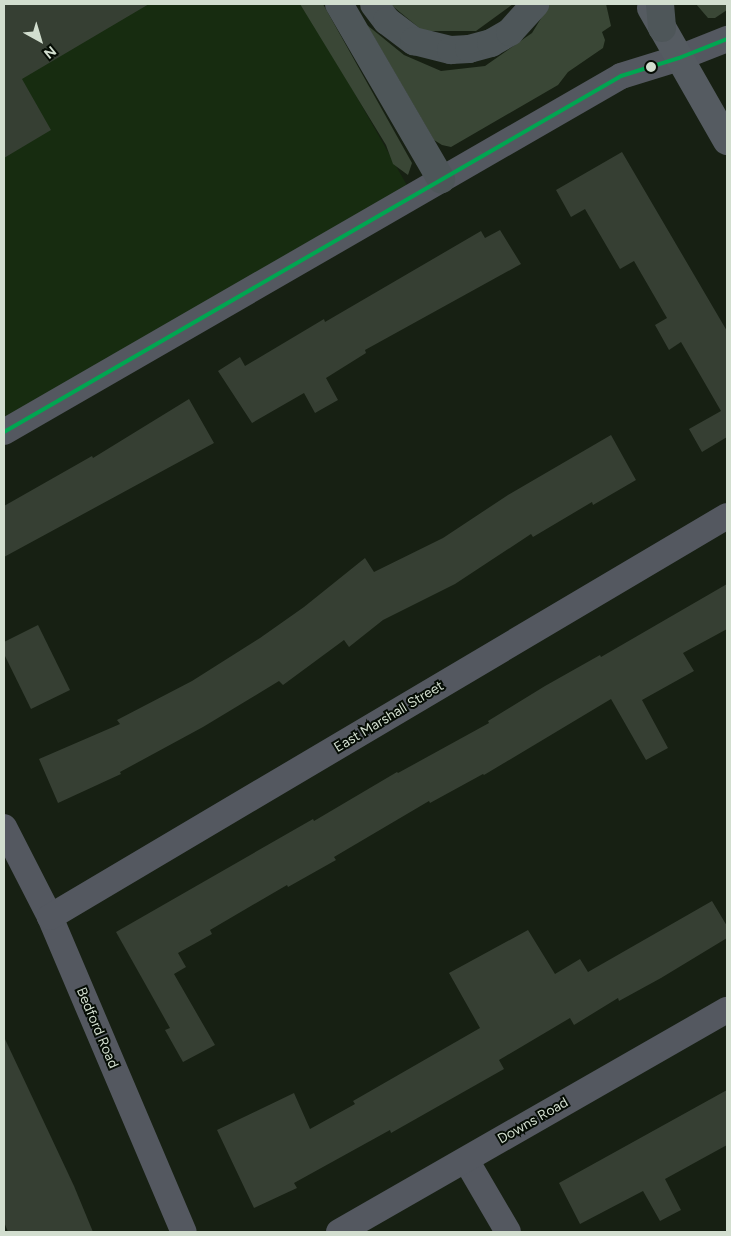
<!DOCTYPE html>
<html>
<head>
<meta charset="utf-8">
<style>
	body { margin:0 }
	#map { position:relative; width:731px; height:1236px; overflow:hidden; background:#172013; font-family:Figtree,sans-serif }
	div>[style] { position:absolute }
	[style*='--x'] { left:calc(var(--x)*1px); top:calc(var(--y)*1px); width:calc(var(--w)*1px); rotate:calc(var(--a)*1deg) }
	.built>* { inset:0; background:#172c10 }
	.green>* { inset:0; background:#3a4736 }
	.building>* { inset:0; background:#363f33 }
	.street>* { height:26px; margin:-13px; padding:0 13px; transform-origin:13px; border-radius:13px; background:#545860 }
	.secondary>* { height:28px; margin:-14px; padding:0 14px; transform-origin:14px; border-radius:14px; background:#555b61 }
	.highway>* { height:28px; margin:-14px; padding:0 14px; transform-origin:14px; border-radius:14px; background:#4e5659 }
	.bus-1>* { height:4px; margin:-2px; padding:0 2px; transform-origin:2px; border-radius:2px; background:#00a651 }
	.dots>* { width:14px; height:14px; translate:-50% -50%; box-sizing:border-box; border:2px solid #050c04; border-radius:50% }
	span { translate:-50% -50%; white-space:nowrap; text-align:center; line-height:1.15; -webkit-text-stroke:4px #050c04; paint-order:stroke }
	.street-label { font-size:14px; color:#d2decf }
	.frame { position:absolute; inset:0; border:5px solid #d2decf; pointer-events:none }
	.north { position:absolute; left:15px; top:15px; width:50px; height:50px; -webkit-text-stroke:4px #050c04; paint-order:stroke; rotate:141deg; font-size:14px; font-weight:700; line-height:20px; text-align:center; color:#d2decf }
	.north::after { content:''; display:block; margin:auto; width:18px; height:22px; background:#d2decf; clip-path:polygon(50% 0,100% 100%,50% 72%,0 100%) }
</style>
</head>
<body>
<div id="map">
	<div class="built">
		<div style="clip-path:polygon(4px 4px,304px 4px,417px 203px,4px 442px)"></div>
	</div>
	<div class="green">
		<div style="clip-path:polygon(300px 4px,323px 4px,412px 163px,408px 175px,393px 164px,386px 145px)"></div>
		<div style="clip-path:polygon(390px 4px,513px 4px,476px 31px,423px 31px)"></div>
		<div style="clip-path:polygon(550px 4px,606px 4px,611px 26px,602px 32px,605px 40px,603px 48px,568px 72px,558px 85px,451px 147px,442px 145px,434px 140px,367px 25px,404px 55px,441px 71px,485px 66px,532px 33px)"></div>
		<div style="clip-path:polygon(696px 4px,727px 4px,727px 10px,715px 18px,708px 18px)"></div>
	</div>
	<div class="building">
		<div style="clip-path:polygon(4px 4px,149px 4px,22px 79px,51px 130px,4px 158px)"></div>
		<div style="clip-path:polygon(622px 152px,727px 331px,727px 437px,702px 452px,689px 429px,721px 411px,681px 342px,669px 350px,655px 325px,667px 318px,634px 261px,620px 269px,585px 209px,571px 217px,556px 190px)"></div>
		<div style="clip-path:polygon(500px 230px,521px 264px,365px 350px,366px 353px,326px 378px,338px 400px,315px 413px,304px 393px,252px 423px,218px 371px,240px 357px,245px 366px,324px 319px,325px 322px,481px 231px,485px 238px)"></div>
		<div style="clip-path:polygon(189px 399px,214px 443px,4px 557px,4px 506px,92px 456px,93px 458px)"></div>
		<div style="clip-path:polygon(611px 435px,636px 480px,593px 505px,592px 502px,533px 537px,531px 534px,455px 584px,383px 620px,349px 647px,344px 640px,283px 685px,279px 681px,203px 727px,120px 772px,121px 774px,58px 803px,39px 759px,120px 724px,117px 720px,192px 681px,260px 638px,304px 607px,365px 558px,374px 572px,443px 538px,508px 495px)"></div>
		<div style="clip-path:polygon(727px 584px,727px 629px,683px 653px,694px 671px,642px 700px,668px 748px,646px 760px,611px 699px,484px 775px,483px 774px,430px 803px,429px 801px,334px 857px,336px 860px,288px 887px,287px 885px,210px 930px,212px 934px,178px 953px,186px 967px,174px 974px,215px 1045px,183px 1062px,165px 1030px,170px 1028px,116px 932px,313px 819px,314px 821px,397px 772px,398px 773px,489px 723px,488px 721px,545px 686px,600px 655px,601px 657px)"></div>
		<div style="clip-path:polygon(38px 625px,70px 690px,31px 709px,4px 654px,4px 642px)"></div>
		<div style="clip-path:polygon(712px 901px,727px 926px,727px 938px,661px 978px,619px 1001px,618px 998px,574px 1025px,570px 1018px,499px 1060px,504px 1069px,391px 1133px,390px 1130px,294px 1183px,297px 1188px,254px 1208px,217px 1130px,294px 1093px,310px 1129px,355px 1104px,353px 1101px,480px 1028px,449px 973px,528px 930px,555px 974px,580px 959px,588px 972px)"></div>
		<div style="clip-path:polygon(4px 1037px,74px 1186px,93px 1232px,8px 1232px,4px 1222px)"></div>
		<div style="clip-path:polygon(727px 1090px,727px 1145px,665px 1179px,681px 1210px,660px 1221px,643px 1191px,580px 1224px,559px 1183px)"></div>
	</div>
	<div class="street">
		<div style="--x:4;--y:432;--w:712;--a:-29.98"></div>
		<div style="--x:621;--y:76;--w:61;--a:-17.2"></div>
		<div style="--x:679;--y:58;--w:52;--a:-21.6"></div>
		<div style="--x:4;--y:827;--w:101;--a:62.9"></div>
		<div style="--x:50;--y:917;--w:342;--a:67"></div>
		<div style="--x:50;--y:917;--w:787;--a:-30.64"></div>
		<div style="--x:466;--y:1160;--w:83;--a:59.7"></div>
		<div style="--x:339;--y:1232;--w:447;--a:-29.8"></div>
	</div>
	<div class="secondary">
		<div style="--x:651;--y:8;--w:153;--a:60.3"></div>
	</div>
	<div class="highway">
		<div style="--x:339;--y:4;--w:203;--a:59.8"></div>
		<div style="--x:374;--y:4;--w:21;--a:53"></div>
		<div style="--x:387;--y:21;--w:34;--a:37"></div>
		<div style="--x:414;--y:41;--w:38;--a:14"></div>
		<div style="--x:451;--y:50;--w:18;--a:-3"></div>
		<div style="--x:469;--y:49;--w:23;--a:-15"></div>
		<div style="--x:491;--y:43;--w:22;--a:-30"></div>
		<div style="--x:510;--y:32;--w:38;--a:-48"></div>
		<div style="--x:660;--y:4;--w:24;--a:85"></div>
	</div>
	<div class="bus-1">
		<div style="--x:4;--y:432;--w:712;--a:-29.98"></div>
		<div style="--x:621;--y:76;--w:61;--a:-17.2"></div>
		<div style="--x:679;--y:58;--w:52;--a:-21.6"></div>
	</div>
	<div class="dots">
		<div style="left:651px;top:67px;background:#d2decf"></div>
	</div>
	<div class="street-label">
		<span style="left:389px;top:717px;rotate:-31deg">East Marshall Street</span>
		<span style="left:97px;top:1028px;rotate:67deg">Bedford Road</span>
		<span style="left:533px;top:1121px;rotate:-30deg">Downs Road</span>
	</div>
	<div class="frame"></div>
	<div class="north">N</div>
</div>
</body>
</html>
